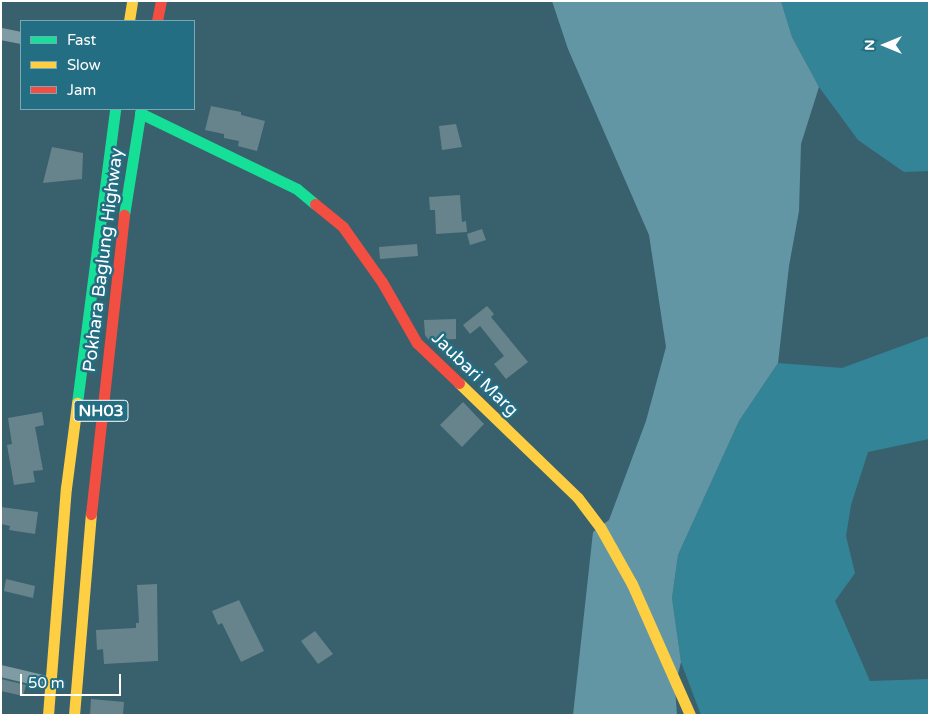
<!DOCTYPE html>
<html>
<head>
<meta charset="utf-8">
<style>
	body { margin:0 }
	#map { position:relative; width:930px; height:716px; overflow:hidden; background:#39616d; font-family:"Varela Round",sans-serif }
	div>[style] { position:absolute }
	[style*='--x'] { left:calc(var(--x)*1px); top:calc(var(--y)*1px); width:calc(var(--w)*1px); rotate:calc(var(--a)*1deg) }
	.green>* { inset:0; background:#348498 }
	.water>* { inset:0; background:#6396a4 }
	.building>* { inset:0; background:#67848c }
	.street>* { height:12px; margin:-6px; padding:0 6px; transform-origin:6px; border-radius:6px; background:#7f9ba3 }
	.fast>* { height:11px; margin:-5.5px; padding:0 5.5px; transform-origin:5.5px; border-radius:5.5px; background:#16e098 }
	.slow>* { height:11px; margin:-5.5px; padding:0 5.5px; transform-origin:5.5px; border-radius:5.5px; background:#ffcf43 }
	.jam>* { height:11px; margin:-5.5px; padding:0 5.5px; transform-origin:5.5px; border-radius:5.5px; background:#f24e42 }
	span { translate:-50% -50%; white-space:nowrap; text-align:center; line-height:1.15; -webkit-text-stroke:5px #236e83; paint-order:stroke }
	.shield-label span { padding:1px 4px; background:#236e83; border:1px solid; border-radius:4px; -webkit-text-stroke-width:0 }
	.shield-label { font-size:16px; color:#fff; font-weight:700 }
	.street-label { font-size:18px; color:#fff }
	.frame { position:absolute; inset:0; border:2px solid #fff; pointer-events:none }
	.legend { position:absolute; left:20px; top:20px; width:175px; height:90px; box-sizing:border-box; background:#236e83; border:1px solid #7ba8b5; margin:0; padding:6px 9px; list-style:none; font-size:15px; color:#fff }
	.legend li { display:flex; align-items:center; gap:10px; height:25px }
	.legend b { width:25px; border:1px solid #7ba8b5 }
	.north { position:absolute; left:860px; top:20px; width:50px; height:50px; -webkit-text-stroke:4px #236e83; paint-order:stroke; rotate:270deg; font-size:14px; font-weight:700; line-height:20px; text-align:center; color:#fff }
	.north::after { content:''; display:block; margin:auto; width:18px; height:22px; background:#fff; clip-path:polygon(50% 0,100% 100%,50% 72%,0 100%) }
	.scale { position:absolute; left:20px; top:674px; width:101px; height:22px; box-sizing:border-box; border:2px solid #fff; border-top:0; padding-left:6px; font-size:15px; line-height:18px; white-space:nowrap; color:#fff; -webkit-text-stroke:4px #236e83; paint-order:stroke }
</style>
</head>
<body>
<div id="map">
	<div class="green">
		<div style="clip-path:polygon(781px 1px,929px 1px,929px 171px,904px 172px,858px 140px,819px 87px,792px 37px)"></div>
		<div style="clip-path:polygon(929px 336px,929px 439px,868px 452px,851px 505px,846px 536px,855px 573px,835px 601px,870px 681px,929px 679px,929px 715px,701px 715px,681px 662px,672px 598px,678px 555px,739px 421px,778px 363px,842px 368px)"></div>
	</div>
	<div class="water">
		<div style="clip-path:polygon(552px 1px,781px 1px,792px 37px,819px 87px,801px 144px,799px 211px,789px 266px,778px 363px,739px 421px,678px 555px,672px 598px,681px 662px,675px 687px,677px 715px,573px 715px,593px 532px,609px 520px,646px 421px,666px 347px,649px 235px,568px 49px)"></div>
	</div>
	<div class="building">
		<div style="clip-path:polygon(211px 106px,241px 112px,241px 115px,265px 121px,257px 151px,238px 146px,239px 141px,224px 138px,224px 134px,205px 130px)"></div>
		<div style="clip-path:polygon(456px 124px,462px 147px,442px 150px,439px 126px)"></div>
		<div style="clip-path:polygon(52px 147px,83px 153px,82px 179px,43px 183px)"></div>
		<div style="clip-path:polygon(460px 195px,462px 222px,466px 221px,467px 232px,436px 234px,435px 210px,430px 210px,429px 197px)"></div>
		<div style="clip-path:polygon(482px 229px,486px 240px,470px 245px,467px 234px)"></div>
		<div style="clip-path:polygon(417px 244px,418px 256px,380px 259px,379px 247px)"></div>
		<div style="clip-path:polygon(487px 306px,494px 314px,491px 317px,528px 362px,506px 379px,494px 364px,504px 356px,480px 326px,470px 334px,463px 325px)"></div>
		<div style="clip-path:polygon(456px 319px,456px 339px,429px 340px,425px 335px,424px 320px)"></div>
		<div style="clip-path:polygon(463px 402px,484px 424px,462px 447px,440px 425px)"></div>
		<div style="clip-path:polygon(42px 412px,44px 425px,35px 427px,43px 470px,33px 471px,35px 482px,14px 485px,7px 445px,12px 444px,8px 418px)"></div>
		<div style="clip-path:polygon(1px 507px,38px 512px,35px 534px,9px 530px,10px 526px,1px 524px)"></div>
		<div style="clip-path:polygon(6px 579px,35px 586px,33px 598px,4px 591px)"></div>
		<div style="clip-path:polygon(157px 584px,158px 661px,104px 664px,103px 649px,97px 650px,96px 630px,136px 628px,136px 623px,139px 623px,137px 585px)"></div>
		<div style="clip-path:polygon(239px 600px,264px 651px,241px 662px,222px 623px,218px 625px,212px 611px)"></div>
		<div style="clip-path:polygon(315px 631px,333px 654px,318px 664px,301px 641px)"></div>
		<div style="clip-path:polygon(1px 679px,26px 685px,23px 696px,1px 691px)"></div>
		<div style="clip-path:polygon(91px 699px,124px 702px,123px 715px,90px 715px)"></div>
	</div>
	<div class="street">
		<div style="--x:1;--y:34;--w:20;--a:11"></div>
		<div style="--x:1;--y:671;--w:51;--a:13.5"></div>
	</div>
	<div class="fast">
		<div style="--x:140;--y:113;--w:174;--a:25.8"></div>
		<div style="--x:297;--y:189;--w:23;--a:40"></div>
		<div style="--x:124;--y:215;--w:107;--a:-80.9"></div>
		<div style="--x:77;--y:403;--w:296;--a:-82.6"></div>
	</div>
	<div class="slow">
		<div style="--x:129;--y:21;--w:20;--a:-81"></div>
		<div style="--x:459;--y:383;--w:165;--a:44"></div>
		<div style="--x:578;--y:498;--w:36;--a:53"></div>
		<div style="--x:600;--y:527;--w:65;--a:60.7"></div>
		<div style="--x:632;--y:584;--w:143;--a:66.1"></div>
		<div style="--x:48;--y:715;--w:228;--a:-85.5"></div>
		<div style="--x:66;--y:488;--w:86;--a:-82.6"></div>
		<div style="--x:74;--y:715;--w:202;--a:-85.2"></div>
	</div>
	<div class="jam">
		<div style="--x:157;--y:21;--w:20;--a:-79"></div>
		<div style="--x:315;--y:204;--w:36;--a:39"></div>
		<div style="--x:343;--y:227;--w:67;--a:54.7"></div>
		<div style="--x:382;--y:282;--w:70;--a:60.2"></div>
		<div style="--x:417;--y:343;--w:58;--a:43.6"></div>
		<div style="--x:91;--y:514;--w:301;--a:-83.7"></div>
	</div>
	<div class="shield-label">
		<span style="left:101px;top:411px">NH03</span>
	</div>
	<div class="street-label">
		<span style="left:103px;top:260px;rotate:-83deg">Pokhara Baglung Highway</span>
		<span style="left:475px;top:374px;rotate:44deg">Jaubari Marg</span>
	</div>
	<div class="frame"></div>
	<ul class="legend">
	<li><b style="height:6px;background:#16e098"></b>Fast</li>
	<li><b style="height:6px;background:#ffcf43"></b>Slow</li>
	<li><b style="height:6px;background:#f24e42"></b>Jam</li>
	</ul>
	<div class="north">N</div>
	<div class="scale">50 m</div>
</div>
</body>
</html>
